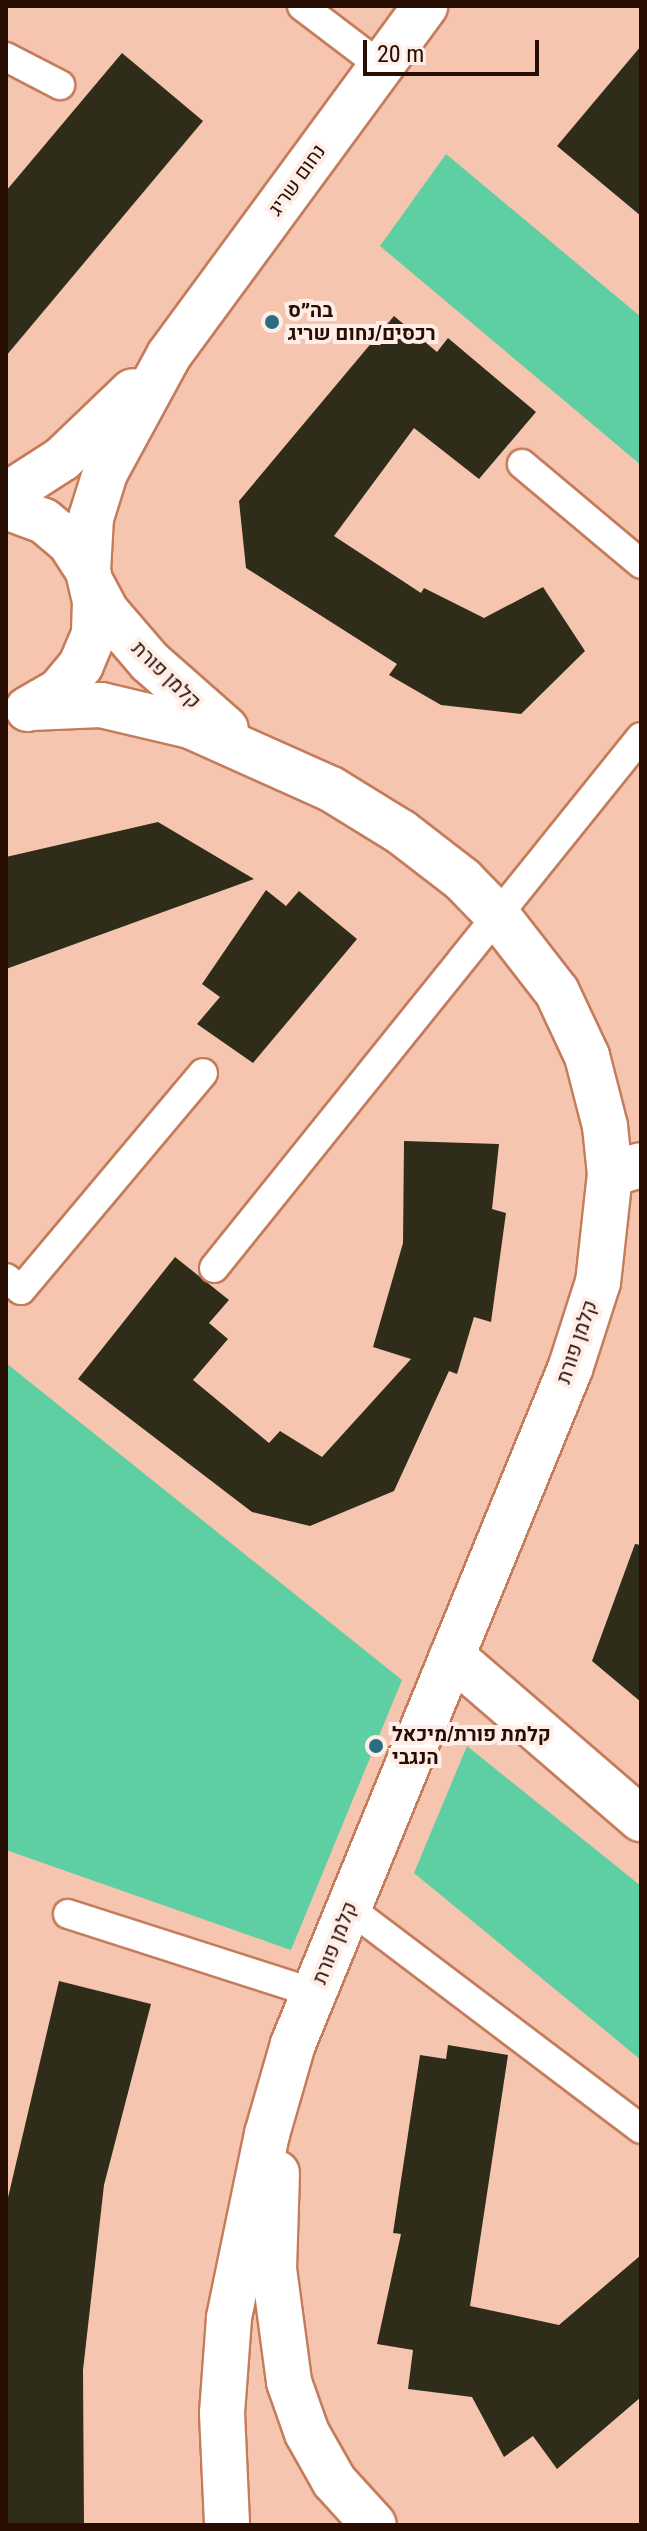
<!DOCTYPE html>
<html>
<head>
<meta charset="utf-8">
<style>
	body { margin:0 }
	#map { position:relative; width:647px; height:2531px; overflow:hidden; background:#f5c5b0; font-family:"Roboto Condensed",Heebo,sans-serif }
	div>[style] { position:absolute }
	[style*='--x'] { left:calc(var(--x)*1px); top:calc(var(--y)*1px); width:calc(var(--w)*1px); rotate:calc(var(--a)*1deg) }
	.green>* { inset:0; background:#5ecfa2 }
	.building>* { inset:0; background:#2f2d19 }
	.roads { filter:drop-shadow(2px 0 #c57c5b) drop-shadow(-2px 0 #c57c5b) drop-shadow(0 2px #c57c5b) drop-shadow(0 -2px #c57c5b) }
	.lane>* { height:28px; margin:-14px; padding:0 14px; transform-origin:14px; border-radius:14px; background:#fff }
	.street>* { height:44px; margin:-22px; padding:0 22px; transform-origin:22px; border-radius:22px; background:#fff }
	.secondary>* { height:44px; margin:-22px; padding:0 22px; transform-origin:22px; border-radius:22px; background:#fff }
	.dots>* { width:22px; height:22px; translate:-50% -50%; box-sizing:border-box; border:4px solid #ffeee7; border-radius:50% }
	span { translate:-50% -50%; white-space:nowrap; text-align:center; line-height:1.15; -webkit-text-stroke:8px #ffeee7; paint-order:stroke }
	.street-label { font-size:20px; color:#280d02 }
	.poi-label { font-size:20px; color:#280d02; font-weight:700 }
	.left { translate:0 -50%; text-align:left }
	.frame { position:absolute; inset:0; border:8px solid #280d02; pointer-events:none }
	.scale { position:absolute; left:363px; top:40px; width:176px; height:36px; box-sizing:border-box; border:4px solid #280d02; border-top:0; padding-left:10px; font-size:24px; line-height:28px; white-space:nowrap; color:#280d02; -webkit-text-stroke:6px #ffeee7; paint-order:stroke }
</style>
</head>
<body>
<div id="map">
	<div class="green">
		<div style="clip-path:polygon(446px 154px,641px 317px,641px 465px,380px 246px)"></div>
		<div style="clip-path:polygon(6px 1363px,402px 1680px,291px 1950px,6px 1850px)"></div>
		<div style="clip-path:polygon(467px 1746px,641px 1886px,641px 2060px,414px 1873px)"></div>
	</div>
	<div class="building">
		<div style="clip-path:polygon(641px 46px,641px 216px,557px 146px)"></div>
		<div style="clip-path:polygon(122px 53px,203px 121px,6px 356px,6px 191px)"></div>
		<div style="clip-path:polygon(394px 316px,437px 352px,448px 338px,536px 412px,479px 479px,414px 428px,334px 536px,421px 593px,424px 588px,484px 618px,543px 587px,585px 651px,521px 714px,441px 705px,389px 675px,397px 664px,246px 568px,239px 501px)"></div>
		<div style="clip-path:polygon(158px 822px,254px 879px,6px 969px,6px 857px)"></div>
		<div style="clip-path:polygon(266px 890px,286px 906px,299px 891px,357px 939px,253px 1063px,197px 1024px,220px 997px,202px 984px)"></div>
		<div style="clip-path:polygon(404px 1141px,499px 1144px,492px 1209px,506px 1213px,491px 1322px,474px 1317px,457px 1374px,449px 1371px,394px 1491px,310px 1526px,252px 1512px,78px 1379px,175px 1257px,229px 1300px,209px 1323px,228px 1339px,193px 1380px,269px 1443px,280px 1431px,322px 1457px,411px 1359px,373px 1347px,403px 1243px)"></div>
		<div style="clip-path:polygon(635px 1544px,641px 1545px,641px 1702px,592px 1661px)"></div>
		<div style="clip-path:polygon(59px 1981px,151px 2004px,104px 2185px,83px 2370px,84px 2525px,6px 2525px,6px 2206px)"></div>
		<div style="clip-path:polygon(448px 2045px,508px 2055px,470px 2306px,559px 2325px,641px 2255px,641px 2397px,557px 2469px,533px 2436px,504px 2457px,472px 2397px,408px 2389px,413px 2350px,377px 2344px,401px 2234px,393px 2233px,420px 2055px,446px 2059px)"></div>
	</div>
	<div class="roads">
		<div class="lane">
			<div style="--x:302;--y:6;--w:99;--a:37.2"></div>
			<div style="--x:6;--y:57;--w:61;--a:27.4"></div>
			<div style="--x:522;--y:464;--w:155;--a:40"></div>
			<div style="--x:214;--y:1268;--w:681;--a:-51.2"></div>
			<div style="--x:6;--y:1278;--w:19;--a:39"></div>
			<div style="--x:21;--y:1290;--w:283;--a:-50"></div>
			<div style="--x:349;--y:1908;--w:366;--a:37.1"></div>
			<div style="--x:68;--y:1914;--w:258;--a:17.8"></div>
		</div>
		<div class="street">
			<div style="--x:610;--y:1174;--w:32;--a:-16"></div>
			<div style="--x:452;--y:1656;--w:250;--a:40.8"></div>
		</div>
		<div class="secondary">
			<div style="--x:6;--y:495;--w:67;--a:-32.7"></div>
			<div style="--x:62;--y:459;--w:98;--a:-43.8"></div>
			<div style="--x:6;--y:507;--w:40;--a:20.2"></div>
			<div style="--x:44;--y:521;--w:34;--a:40"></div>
			<div style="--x:70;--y:543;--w:33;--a:57"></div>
			<div style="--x:88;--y:571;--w:32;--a:77"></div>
			<div style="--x:95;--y:602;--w:32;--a:92"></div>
			<div style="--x:94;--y:634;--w:34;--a:113"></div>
			<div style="--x:81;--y:665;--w:34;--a:130"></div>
			<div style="--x:59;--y:691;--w:36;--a:150"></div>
			<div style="--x:88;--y:571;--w:53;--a:-86.8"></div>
			<div style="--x:91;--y:518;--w:47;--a:-72.7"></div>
			<div style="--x:105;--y:473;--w:134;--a:-61.5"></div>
			<div style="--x:169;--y:355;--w:433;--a:-53.7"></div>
			<div style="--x:93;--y:586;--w:30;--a:62"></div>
			<div style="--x:107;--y:612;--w:66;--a:49.3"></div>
			<div style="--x:150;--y:662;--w:101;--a:41.4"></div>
			<div style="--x:31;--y:708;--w:70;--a:-2.5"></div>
			<div style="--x:101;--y:705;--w:91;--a:13.3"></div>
			<div style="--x:190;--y:726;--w:154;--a:24.1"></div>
			<div style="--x:331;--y:789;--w:82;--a:31.6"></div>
			<div style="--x:401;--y:832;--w:78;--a:37.7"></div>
			<div style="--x:463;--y:880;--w:50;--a:45.8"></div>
			<div style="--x:498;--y:916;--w:96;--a:52.2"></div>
			<div style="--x:557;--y:992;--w:71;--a:64.9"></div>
			<div style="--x:587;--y:1056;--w:72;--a:75.6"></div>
			<div style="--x:605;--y:1126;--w:48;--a:84.1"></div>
			<div style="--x:610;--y:1174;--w:109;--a:96.3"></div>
			<div style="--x:598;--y:1282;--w:91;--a:107.8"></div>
			<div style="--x:570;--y:1369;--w:730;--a:112.31"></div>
			<div style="--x:293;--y:2044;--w:94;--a:106.1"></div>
			<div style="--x:267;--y:2134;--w:188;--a:101.7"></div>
			<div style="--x:229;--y:2318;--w:95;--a:94.2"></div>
			<div style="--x:222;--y:2413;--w:112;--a:87.4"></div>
			<div style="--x:277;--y:2173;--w:96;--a:91.8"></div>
			<div style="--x:274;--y:2269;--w:114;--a:82.4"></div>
			<div style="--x:289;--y:2382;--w:54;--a:70.6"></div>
			<div style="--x:307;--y:2433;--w:55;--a:60.6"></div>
			<div style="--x:334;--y:2481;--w:59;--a:47.7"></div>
		</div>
	</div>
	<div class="dots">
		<div style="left:272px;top:322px;background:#2e6c82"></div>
		<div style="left:376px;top:1746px;background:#2e6c82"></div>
	</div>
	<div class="street-label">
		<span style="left:297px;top:180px;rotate:-54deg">נחום שריג</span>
		<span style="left:166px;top:675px;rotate:44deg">קלמן פורת</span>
		<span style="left:577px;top:1342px;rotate:-71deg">קלמן פורת</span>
		<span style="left:335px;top:1943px;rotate:-68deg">קלמן פורת</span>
	</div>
	<div class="poi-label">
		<span class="left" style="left:288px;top:322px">בה״ס<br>רכסים/נחום שריג</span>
		<span class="left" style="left:392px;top:1746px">קלמת פורת/מיכאל<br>הנגבי</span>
	</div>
	<div class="frame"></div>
	<div class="scale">20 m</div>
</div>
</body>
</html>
